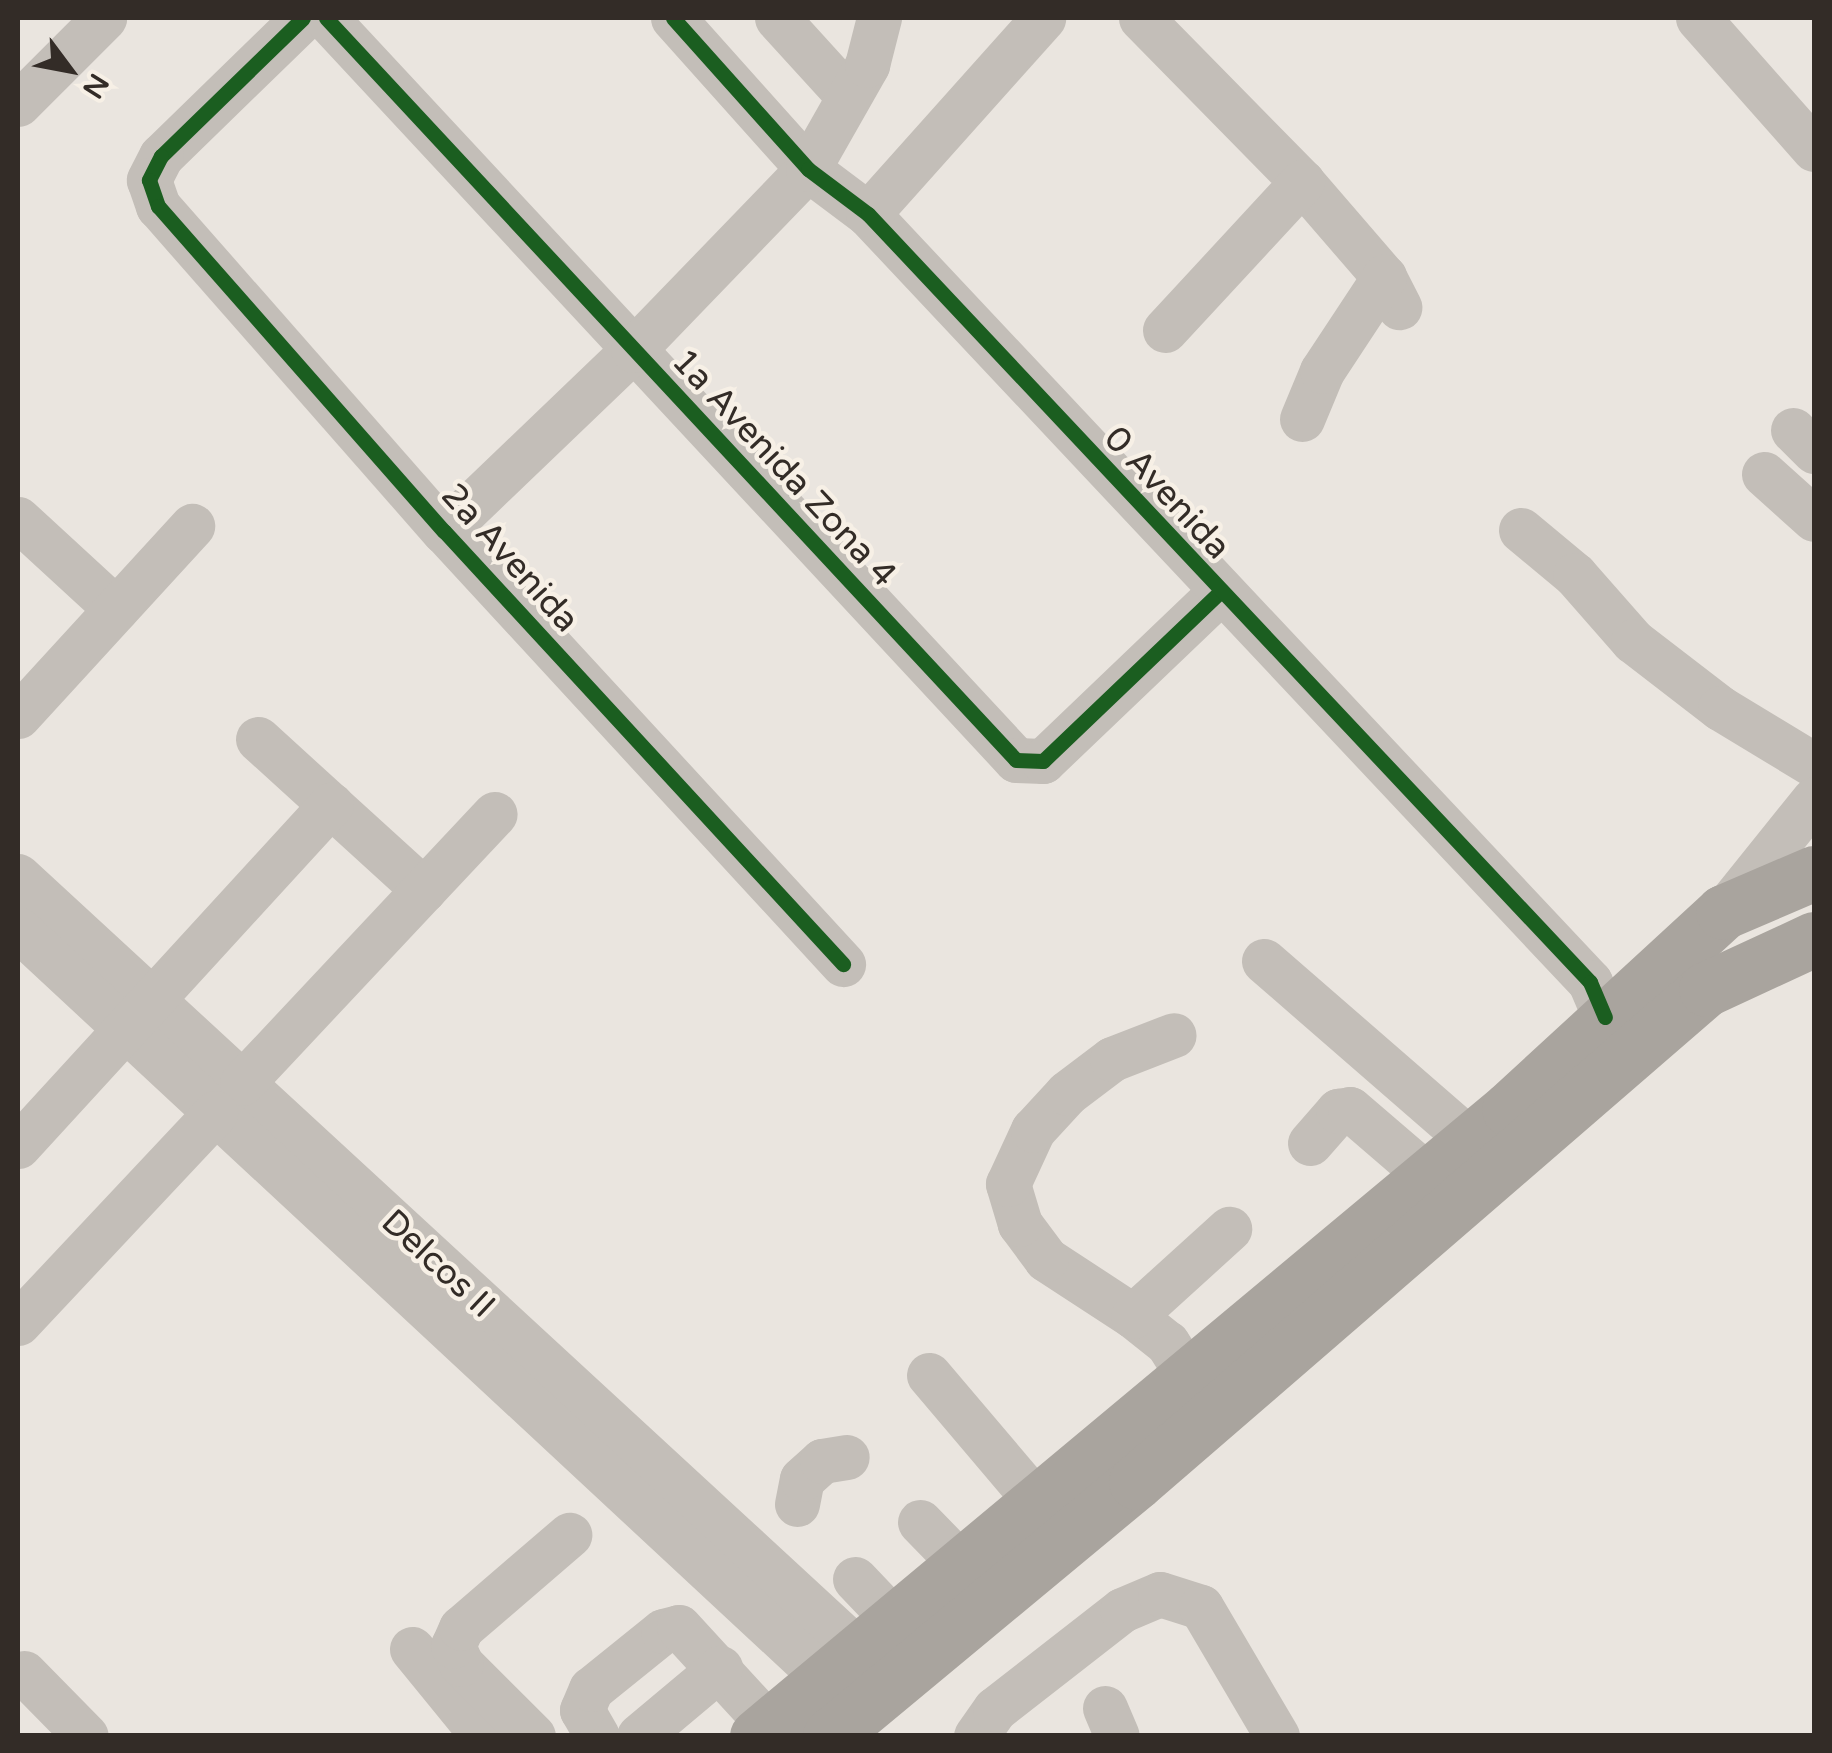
<!DOCTYPE html>
<html>
<head>
<meta charset="utf-8">
<style>
	body { margin:0 }
	#map { position:relative; width:1832px; height:1753px; overflow:hidden; background:#eae5df; font-family:"Varela Round",sans-serif }
	div>[style] { position:absolute }
	[style*='--x'] { left:calc(var(--x)*1px); top:calc(var(--y)*1px); width:calc(var(--w)*1px); rotate:calc(var(--a)*1deg) }
	.minor>* { height:45px; margin:-22.5px; padding:0 22.5px; transform-origin:22.5px; border-radius:22.5px; background:#c3beb8 }
	.highway>* { height:55px; margin:-27.5px; padding:0 27.5px; transform-origin:27.5px; border-radius:27.5px; background:#a9a49e }
	.cycleway>* { height:15px; margin:-7.5px; padding:0 7.5px; transform-origin:7.5px; border-radius:7.5px; background:#1b5e20 }
	span { translate:-50% -50%; white-space:nowrap; text-align:center; line-height:1.15; -webkit-text-stroke:9px #f7f0e6; paint-order:stroke }
	.street-label { font-size:35px; color:#332c27 }
	.frame { position:absolute; inset:0; border:20px solid #332c27; pointer-events:none }
	.north { position:absolute; left:20px; top:20px; width:100px; height:100px; -webkit-text-stroke:8px #f7f0e6; paint-order:stroke; rotate:122deg; font-size:28px; font-weight:700; line-height:40px; text-align:center; color:#332c27 }
	.north::after { content:''; display:block; margin:auto; width:35px; height:45px; background:#332c27; clip-path:polygon(50% 0,100% 100%,50% 72%,0 100%) }
</style>
</head>
<body>
<div id="map">
	<div class="minor">
		<div style="--x:303;--y:18;--w:198;--a:135.8"></div>
		<div style="--x:161;--y:156;--w:27;--a:117"></div>
		<div style="--x:149;--y:180;--w:28;--a:71"></div>
		<div style="--x:158;--y:206;--w:433;--a:48.7"></div>
		<div style="--x:444;--y:531;--w:589;--a:47.34"></div>
		<div style="--x:326;--y:18;--w:1013;--a:47.08"></div>
		<div style="--x:1016;--y:760;--w:27;--a:2"></div>
		<div style="--x:1043;--y:761;--w:243;--a:-43.7"></div>
		<div style="--x:673;--y:18;--w:203;--a:48.2"></div>
		<div style="--x:808;--y:169;--w:75;--a:36.9"></div>
		<div style="--x:868;--y:214;--w:1054;--a:46.77"></div>
		<div style="--x:1590;--y:982;--w:38;--a:67"></div>
		<div style="--x:777;--y:18;--w:104;--a:47.7"></div>
		<div style="--x:1141;--y:18;--w:230;--a:45.5"></div>
		<div style="--x:1302;--y:182;--w:125;--a:49.2"></div>
		<div style="--x:1384;--y:277;--w:34;--a:63"></div>
		<div style="--x:1698;--y:18;--w:175;--a:48.5"></div>
		<div style="--x:18;--y:104;--w:122;--a:-45"></div>
		<div style="--x:868;--y:214;--w:263;--a:-48.2"></div>
		<div style="--x:1165;--y:330;--w:202;--a:-47.2"></div>
		<div style="--x:1302;--y:419;--w:52;--a:-67.4"></div>
		<div style="--x:1322;--y:371;--w:113;--a:-56.6"></div>
		<div style="--x:1793;--y:430;--w:30;--a:45"></div>
		<div style="--x:1764;--y:474;--w:67;--a:42"></div>
		<div style="--x:18;--y:519;--w:133;--a:42.6"></div>
		<div style="--x:1521;--y:530;--w:70;--a:39.8"></div>
		<div style="--x:1575;--y:575;--w:88;--a:48.7"></div>
		<div style="--x:1633;--y:641;--w:110;--a:37.6"></div>
		<div style="--x:1720;--y:708;--w:110;--a:31.2"></div>
		<div style="--x:444;--y:531;--w:262;--a:-43.8"></div>
		<div style="--x:633;--y:350;--w:252;--a:-46"></div>
		<div style="--x:808;--y:169;--w:120;--a:-60.4"></div>
		<div style="--x:867;--y:65;--w:49;--a:-75.7"></div>
		<div style="--x:18;--y:716;--w:258;--a:-47.5"></div>
		<div style="--x:258;--y:739;--w:224;--a:42.3"></div>
		<div style="--x:18;--y:876;--w:1144;--a:42.66"></div>
		<div style="--x:1728;--y:906;--w:137;--a:-51.2"></div>
		<div style="--x:18;--y:929;--w:1100;--a:42.9"></div>
		<div style="--x:1264;--y:961;--w:274;--a:41"></div>
		<div style="--x:242;--y:1083;--w:369;--a:-46.8"></div>
		<div style="--x:1310;--y:1143;--w:43;--a:-48.8"></div>
		<div style="--x:1338;--y:1111;--w:12;--a:-9"></div>
		<div style="--x:1350;--y:1109;--w:103;--a:40.7"></div>
		<div style="--x:18;--y:1146;--w:463;--a:-47.5"></div>
		<div style="--x:1133;--y:1316;--w:104;--a:-146.8"></div>
		<div style="--x:1046;--y:1259;--w:44;--a:-126.6"></div>
		<div style="--x:1020;--y:1224;--w:42;--a:-106.7"></div>
		<div style="--x:1008;--y:1184;--w:60;--a:-65.2"></div>
		<div style="--x:1033;--y:1130;--w:50;--a:-47.4"></div>
		<div style="--x:1067;--y:1093;--w:56;--a:-37.1"></div>
		<div style="--x:1112;--y:1059;--w:66;--a:-21.2"></div>
		<div style="--x:18;--y:1323;--w:288;--a:-46.8"></div>
		<div style="--x:929;--y:1375;--w:165;--a:49.7"></div>
		<div style="--x:1188;--y:1376;--w:39;--a:-122"></div>
		<div style="--x:1167;--y:1343;--w:43;--a:-141.5"></div>
		<div style="--x:1133;--y:1316;--w:130;--a:-42.2"></div>
		<div style="--x:797;--y:1504;--w:25;--a:-79"></div>
		<div style="--x:802;--y:1479;--w:27;--a:-42"></div>
		<div style="--x:822;--y:1461;--w:25;--a:-9"></div>
		<div style="--x:920;--y:1522;--w:60;--a:45.7"></div>
		<div style="--x:855;--y:1579;--w:58;--a:46.4"></div>
		<div style="--x:412;--y:1649;--w:112;--a:50.8"></div>
		<div style="--x:24;--y:1673;--w:88;--a:45.5"></div>
		<div style="--x:1105;--y:1708;--w:30;--a:67"></div>
		<div style="--x:533;--y:1736;--w:102;--a:-135"></div>
		<div style="--x:461;--y:1664;--w:20;--a:-114"></div>
		<div style="--x:453;--y:1646;--w:20;--a:-66"></div>
		<div style="--x:461;--y:1628;--w:143;--a:-40.7"></div>
		<div style="--x:597;--y:1736;--w:30;--a:-120"></div>
		<div style="--x:582;--y:1710;--w:23;--a:-67"></div>
		<div style="--x:591;--y:1689;--w:92;--a:-38.9"></div>
		<div style="--x:663;--y:1631;--w:16;--a:-14"></div>
		<div style="--x:679;--y:1627;--w:133;--a:47.4"></div>
		<div style="--x:639;--y:1736;--w:106;--a:-40"></div>
		<div style="--x:976;--y:1736;--w:33;--a:-55"></div>
		<div style="--x:995;--y:1709;--w:161;--a:-37.9"></div>
		<div style="--x:1122;--y:1610;--w:41;--a:-22.8"></div>
		<div style="--x:1160;--y:1594;--w:43;--a:17.6"></div>
		<div style="--x:1201;--y:1607;--w:150;--a:59.5"></div>
	</div>
	<div class="highway">
		<div style="--x:757;--y:1736;--w:979;--a:-39.82"></div>
		<div style="--x:1509;--y:1109;--w:291;--a:-42.6"></div>
		<div style="--x:1723;--y:912;--w:99;--a:-23.2"></div>
		<div style="--x:830;--y:1736;--w:398;--a:-39.7"></div>
		<div style="--x:1136;--y:1482;--w:754;--a:-40.86"></div>
		<div style="--x:1706;--y:989;--w:119;--a:-24.8"></div>
	</div>
	<div class="cycleway">
		<div style="--x:303;--y:18;--w:198;--a:135.8"></div>
		<div style="--x:161;--y:156;--w:27;--a:117"></div>
		<div style="--x:149;--y:180;--w:28;--a:71"></div>
		<div style="--x:158;--y:206;--w:433;--a:48.7"></div>
		<div style="--x:444;--y:531;--w:589;--a:47.34"></div>
		<div style="--x:326;--y:18;--w:1013;--a:47.08"></div>
		<div style="--x:1016;--y:760;--w:27;--a:2"></div>
		<div style="--x:1043;--y:761;--w:243;--a:-43.7"></div>
		<div style="--x:673;--y:18;--w:203;--a:48.2"></div>
		<div style="--x:808;--y:169;--w:75;--a:36.9"></div>
		<div style="--x:868;--y:214;--w:1054;--a:46.77"></div>
		<div style="--x:1590;--y:982;--w:38;--a:67"></div>
	</div>
	<div class="street-label">
		<span style="left:784px;top:468px;rotate:47deg">1a Avenida Zona 4</span>
		<span style="left:1167px;top:493px;rotate:47deg">0 Avenida</span>
		<span style="left:510px;top:558px;rotate:48deg">2a Avenida</span>
		<span style="left:438px;top:1264px;rotate:43deg">Delcos II</span>
	</div>
	<div class="frame"></div>
	<div class="north">N</div>
</div>
</body>
</html>
